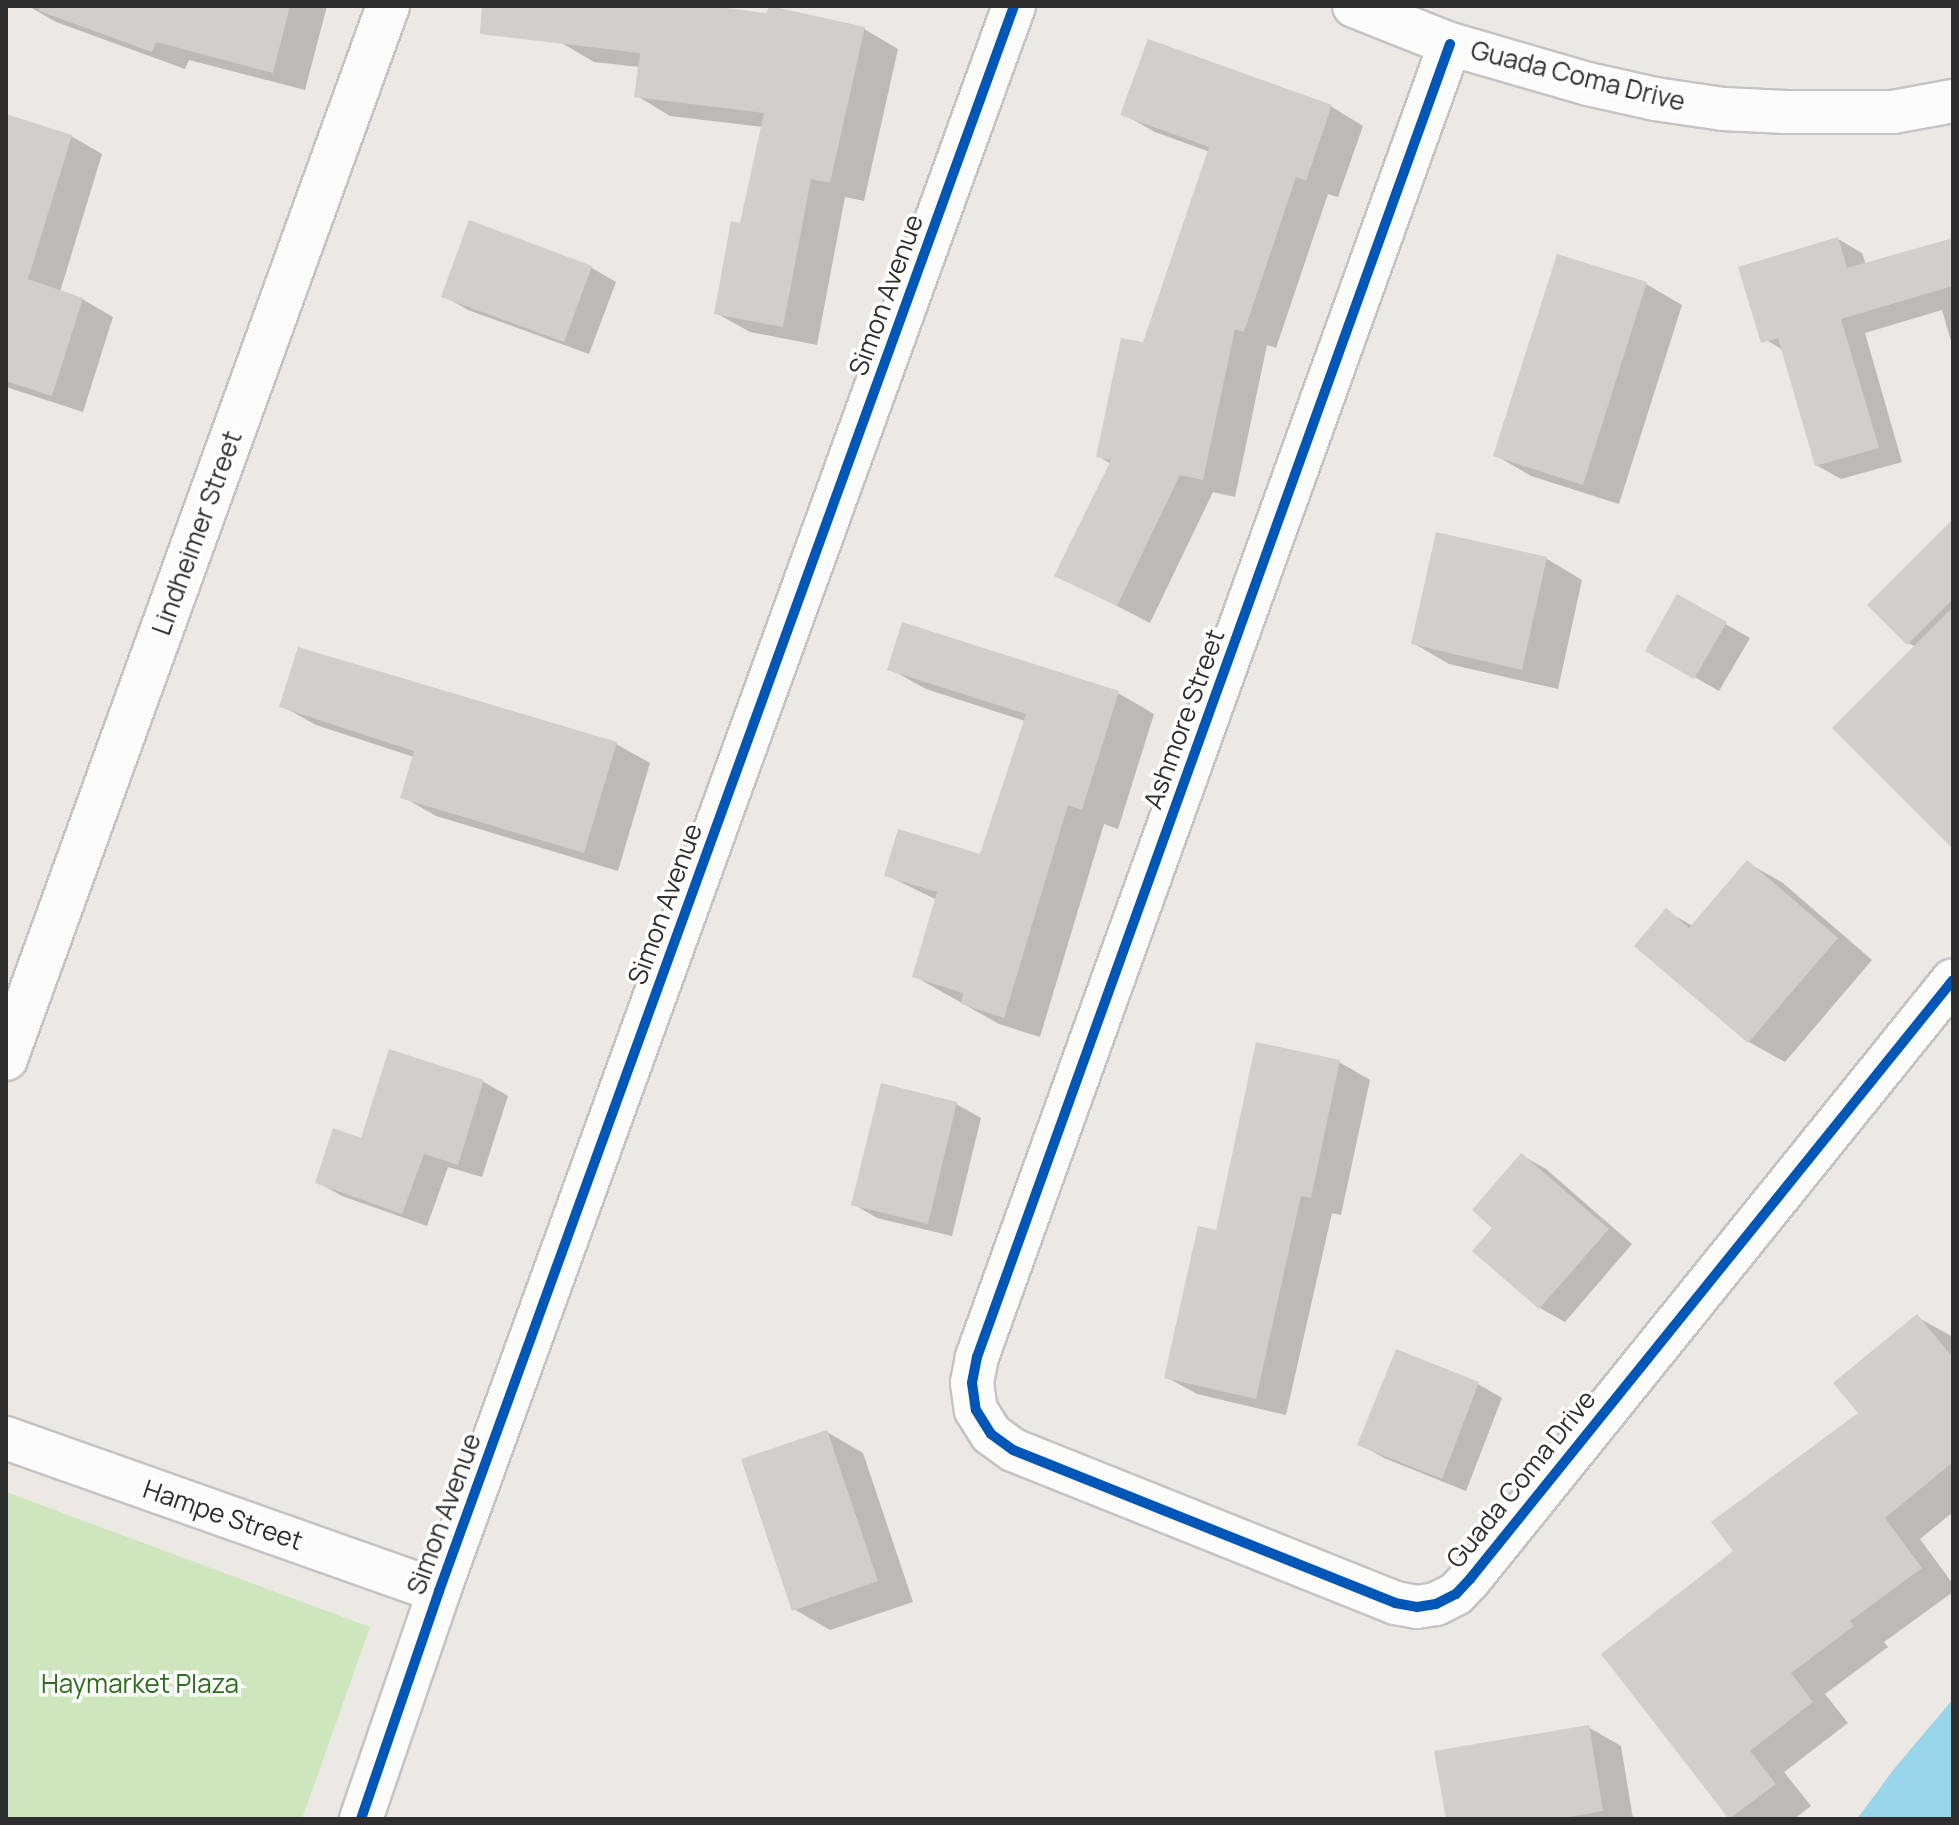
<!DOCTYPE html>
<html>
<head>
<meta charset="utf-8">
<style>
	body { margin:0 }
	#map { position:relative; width:1959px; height:1825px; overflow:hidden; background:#ece8e4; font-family:Manrope,sans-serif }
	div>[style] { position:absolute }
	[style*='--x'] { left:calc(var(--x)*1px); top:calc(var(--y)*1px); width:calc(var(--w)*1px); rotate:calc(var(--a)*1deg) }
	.green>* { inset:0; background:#cee6be }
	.water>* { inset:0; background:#99d6ec }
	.shadow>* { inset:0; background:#0003 }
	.building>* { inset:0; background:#d1cecb }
	.roads { filter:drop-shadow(2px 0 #c5c4c5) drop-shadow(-2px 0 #c5c4c5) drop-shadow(0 2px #c5c4c5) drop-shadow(0 -2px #c5c4c5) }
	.street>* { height:42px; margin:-21px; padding:0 21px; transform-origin:21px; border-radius:21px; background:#fcfcfb }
	.cycleway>* { height:10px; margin:-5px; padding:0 5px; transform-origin:5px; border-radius:5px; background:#0057b8 }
	span { translate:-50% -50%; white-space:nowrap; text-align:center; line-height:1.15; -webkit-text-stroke:7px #fff; paint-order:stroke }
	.street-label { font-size:26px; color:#2e2e2e }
	.park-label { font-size:26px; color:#2c6e1b }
	.frame { position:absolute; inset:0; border:8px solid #2e2e2e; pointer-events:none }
</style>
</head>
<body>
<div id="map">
	<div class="green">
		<div style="clip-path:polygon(6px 1492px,370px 1627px,302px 1819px,6px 1819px)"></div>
	</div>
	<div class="water">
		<div style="clip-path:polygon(1953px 1699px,1953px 1819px,1857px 1819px,1894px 1769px)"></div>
	</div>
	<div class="shadow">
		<div style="clip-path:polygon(28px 6px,327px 6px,305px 90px,189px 60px,185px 69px,56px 22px)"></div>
		<div style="clip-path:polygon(565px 6px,717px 6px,717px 9px,767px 15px,769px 8px,864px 29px,898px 49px,864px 201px,845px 197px,817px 345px,750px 332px,716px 313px,742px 225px,763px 127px,670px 116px,637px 96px,640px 67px,594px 62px,560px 42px)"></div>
		<div style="clip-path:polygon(1149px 41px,1332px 107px,1363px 126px,1338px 197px,1328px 194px,1276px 348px,1267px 345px,1235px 497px,1213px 492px,1150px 623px,1057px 575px,1111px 464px,1098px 456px,1144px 345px,1210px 152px,1155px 132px,1123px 114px)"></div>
		<div style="clip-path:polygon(6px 116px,71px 136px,102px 154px,60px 292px,82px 299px,113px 317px,83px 412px,6px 387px)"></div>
		<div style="clip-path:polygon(471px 223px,592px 268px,616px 282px,589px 354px,468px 310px,444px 296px)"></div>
		<div style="clip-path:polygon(1838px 239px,1862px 253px,1866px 265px,1953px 240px,1953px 348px,1942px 310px,1865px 333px,1902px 462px,1841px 479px,1816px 465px,1783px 350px,1761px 337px)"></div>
		<div style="clip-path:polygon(1646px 284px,1682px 305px,1619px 504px,1531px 476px,1495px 455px)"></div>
		<div style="clip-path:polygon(1437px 534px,1547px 559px,1582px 580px,1558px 689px,1449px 664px,1413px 643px)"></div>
		<div style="clip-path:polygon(1953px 550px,1953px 838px,1916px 647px,1908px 643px)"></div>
		<div style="clip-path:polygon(1678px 597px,1750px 638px,1719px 691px,1647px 650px)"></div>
		<div style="clip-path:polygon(890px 669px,1118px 693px,1154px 714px,1118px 829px,1104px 824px,1040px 1037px,999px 1024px,914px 976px,937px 900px,886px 875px,981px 856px,1025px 721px,926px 689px)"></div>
		<div style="clip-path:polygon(282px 706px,616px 744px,650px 763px,618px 871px,436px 816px,403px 797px,414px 757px,316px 725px)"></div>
		<div style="clip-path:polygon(1748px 863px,1783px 883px,1872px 960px,1785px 1062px,1749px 1042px,1636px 946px,1666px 911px,1693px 926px)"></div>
		<div style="clip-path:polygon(390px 1052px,484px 1082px,508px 1096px,482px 1177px,448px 1167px,427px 1226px,342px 1196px,317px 1182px,362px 1140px)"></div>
		<div style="clip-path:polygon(1339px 1062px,1370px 1080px,1341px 1215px,1332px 1213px,1286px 1415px,1197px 1394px,1166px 1377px,1217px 1232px)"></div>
		<div style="clip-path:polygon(956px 1104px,981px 1118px,952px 1236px,877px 1218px,853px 1204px)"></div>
		<div style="clip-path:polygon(1521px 1155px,1546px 1169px,1632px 1244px,1565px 1322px,1540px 1308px,1475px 1251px,1494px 1228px)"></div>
		<div style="clip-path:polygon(1917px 1317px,1953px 1337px,1953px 1512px,1920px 1539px,1953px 1584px,1953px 1592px,1884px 1642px,1888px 1647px,1825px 1694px,1848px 1723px,1784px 1772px,1811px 1806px,1794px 1819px,1732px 1819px,1604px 1655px,1735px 1552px,1860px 1413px)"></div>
		<div style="clip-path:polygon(1478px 1384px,1502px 1398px,1466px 1491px,1384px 1458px,1360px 1444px)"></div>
		<div style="clip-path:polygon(827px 1432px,863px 1453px,913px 1602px,830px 1630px,794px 1609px)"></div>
		<div style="clip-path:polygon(1588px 1727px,1621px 1746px,1633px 1819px,1448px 1819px)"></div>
	</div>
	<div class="building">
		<div style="clip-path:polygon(40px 6px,290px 6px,273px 73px,156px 42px,152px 52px,39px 11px)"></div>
		<div style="clip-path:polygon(482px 6px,710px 6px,766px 13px,770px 6px,865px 27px,830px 183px,811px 179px,783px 327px,714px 314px,731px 221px,740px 223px,764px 113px,634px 97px,640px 53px,480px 34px)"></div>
		<div style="clip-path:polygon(1148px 39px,1332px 105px,1306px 181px,1296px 177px,1244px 332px,1235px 329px,1203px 480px,1180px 475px,1117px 606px,1054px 576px,1111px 460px,1096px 457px,1121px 338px,1143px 342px,1209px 147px,1120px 115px)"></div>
		<div style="clip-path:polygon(6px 114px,72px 135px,28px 279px,83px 298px,52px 396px,6px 381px)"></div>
		<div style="clip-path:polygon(469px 220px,592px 266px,564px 342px,441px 297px)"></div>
		<div style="clip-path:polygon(1838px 237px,1847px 268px,1953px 238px,1953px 286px,1841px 319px,1879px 448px,1815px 466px,1778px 338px,1761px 343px,1738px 267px)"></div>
		<div style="clip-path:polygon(1557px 254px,1647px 282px,1583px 485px,1493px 456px)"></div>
		<div style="clip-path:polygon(1953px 519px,1953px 599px,1907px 645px,1867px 605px)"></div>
		<div style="clip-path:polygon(1436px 532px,1547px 557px,1522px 670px,1411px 644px)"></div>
		<div style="clip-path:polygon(1677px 594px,1727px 622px,1694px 679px,1645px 651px)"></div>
		<div style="clip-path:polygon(1953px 607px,1953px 849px,1832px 728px)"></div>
		<div style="clip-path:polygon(902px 622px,1119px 691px,1082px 810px,1068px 805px,1004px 1018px,961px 1004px,963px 993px,912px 977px,937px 892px,884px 876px,898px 829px,980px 854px,1026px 714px,887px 670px)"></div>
		<div style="clip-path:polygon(298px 647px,617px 742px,584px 853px,400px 798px,414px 751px,279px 707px)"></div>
		<div style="clip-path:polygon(1747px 860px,1838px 938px,1748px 1043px,1634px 946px,1666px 908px,1689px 928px)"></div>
		<div style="clip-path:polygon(1256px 1042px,1340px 1060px,1311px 1198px,1301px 1196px,1256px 1399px,1164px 1378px,1198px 1226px,1216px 1230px)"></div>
		<div style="clip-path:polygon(389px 1049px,484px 1080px,458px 1165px,424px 1154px,402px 1214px,315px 1183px,333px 1128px,361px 1138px)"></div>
		<div style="clip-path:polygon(881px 1083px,957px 1102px,928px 1224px,851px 1205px)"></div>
		<div style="clip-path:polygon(1521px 1153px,1609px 1229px,1539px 1309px,1472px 1251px,1492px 1228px,1472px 1210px)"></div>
		<div style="clip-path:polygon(1917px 1314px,1953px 1358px,1953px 1462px,1885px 1518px,1922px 1568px,1850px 1621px,1854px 1626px,1791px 1673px,1813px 1702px,1750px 1751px,1776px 1784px,1729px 1819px,1601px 1654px,1733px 1551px,1711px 1522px,1858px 1413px,1833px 1383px)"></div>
		<div style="clip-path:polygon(1396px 1349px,1479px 1382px,1442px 1479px,1357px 1445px)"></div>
		<div style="clip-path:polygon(827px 1430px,878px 1581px,792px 1611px,741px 1459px)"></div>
		<div style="clip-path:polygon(1589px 1725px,1603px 1811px,1558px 1819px,1446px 1819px,1434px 1751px)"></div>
	</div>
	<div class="roads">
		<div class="street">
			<div style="--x:1354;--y:6;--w:103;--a:21.6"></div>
			<div style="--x:1450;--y:44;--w:144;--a:16.2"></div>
			<div style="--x:1588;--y:84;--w:69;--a:12.6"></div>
			<div style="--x:1655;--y:99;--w:69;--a:8.4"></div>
			<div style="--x:1723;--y:109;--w:63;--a:2.7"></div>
			<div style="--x:1786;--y:112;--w:107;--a:0"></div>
			<div style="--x:1893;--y:112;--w:61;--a:-10.4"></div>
			<div style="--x:1450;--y:44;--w:1396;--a:109.81"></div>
			<div style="--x:977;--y:1357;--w:26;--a:101"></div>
			<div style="--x:972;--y:1383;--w:27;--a:82"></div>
			<div style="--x:976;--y:1410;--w:28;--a:58"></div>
			<div style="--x:991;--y:1434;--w:27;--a:36"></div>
			<div style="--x:1013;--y:1450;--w:412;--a:21.8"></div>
			<div style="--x:1395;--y:1603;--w:22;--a:10"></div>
			<div style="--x:1417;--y:1607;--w:19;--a:-9"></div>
			<div style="--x:1436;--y:1604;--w:22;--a:-27"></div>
			<div style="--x:1456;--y:1594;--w:21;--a:-47"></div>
			<div style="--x:1470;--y:1579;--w:769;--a:-51.12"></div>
			<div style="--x:6;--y:1059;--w:1120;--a:-70.06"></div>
			<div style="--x:6;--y:1438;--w:459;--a:19.5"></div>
			<div style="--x:361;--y:1819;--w:241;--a:-71.1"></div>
			<div style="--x:439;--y:1591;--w:1686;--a:-70.06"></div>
		</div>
	</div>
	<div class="cycleway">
		<div style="--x:1450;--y:44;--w:1396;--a:109.81"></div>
		<div style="--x:977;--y:1357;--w:26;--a:101"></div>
		<div style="--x:972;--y:1383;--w:27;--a:82"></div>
		<div style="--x:976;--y:1410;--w:28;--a:58"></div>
		<div style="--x:991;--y:1434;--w:27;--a:36"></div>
		<div style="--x:1013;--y:1450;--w:412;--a:21.8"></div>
		<div style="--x:1395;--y:1603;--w:22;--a:10"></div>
		<div style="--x:1417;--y:1607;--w:19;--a:-9"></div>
		<div style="--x:1436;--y:1604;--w:22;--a:-27"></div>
		<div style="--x:1456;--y:1594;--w:21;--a:-47"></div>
		<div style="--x:1470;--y:1579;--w:769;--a:-51.12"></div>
		<div style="--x:361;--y:1819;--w:241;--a:-71.1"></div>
		<div style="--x:439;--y:1591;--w:1686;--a:-70.06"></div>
	</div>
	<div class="street-label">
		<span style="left:1578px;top:76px;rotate:14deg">Guada Coma Drive</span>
		<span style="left:886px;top:295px;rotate:-70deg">Simon Avenue</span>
		<span style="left:197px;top:533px;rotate:-70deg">Lindheimer Street</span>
		<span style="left:1184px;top:719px;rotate:-70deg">Ashmore Street</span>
		<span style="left:665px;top:904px;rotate:-70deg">Simon Avenue</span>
		<span style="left:1521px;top:1479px;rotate:-51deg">Guada Coma Drive</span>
		<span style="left:444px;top:1514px;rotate:-70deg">Simon Avenue</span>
		<span style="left:223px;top:1515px;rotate:19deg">Hampe Street</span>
	</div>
	<div class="park-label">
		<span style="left:140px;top:1684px">Haymarket Plaza</span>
	</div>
	<div class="frame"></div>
</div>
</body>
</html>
